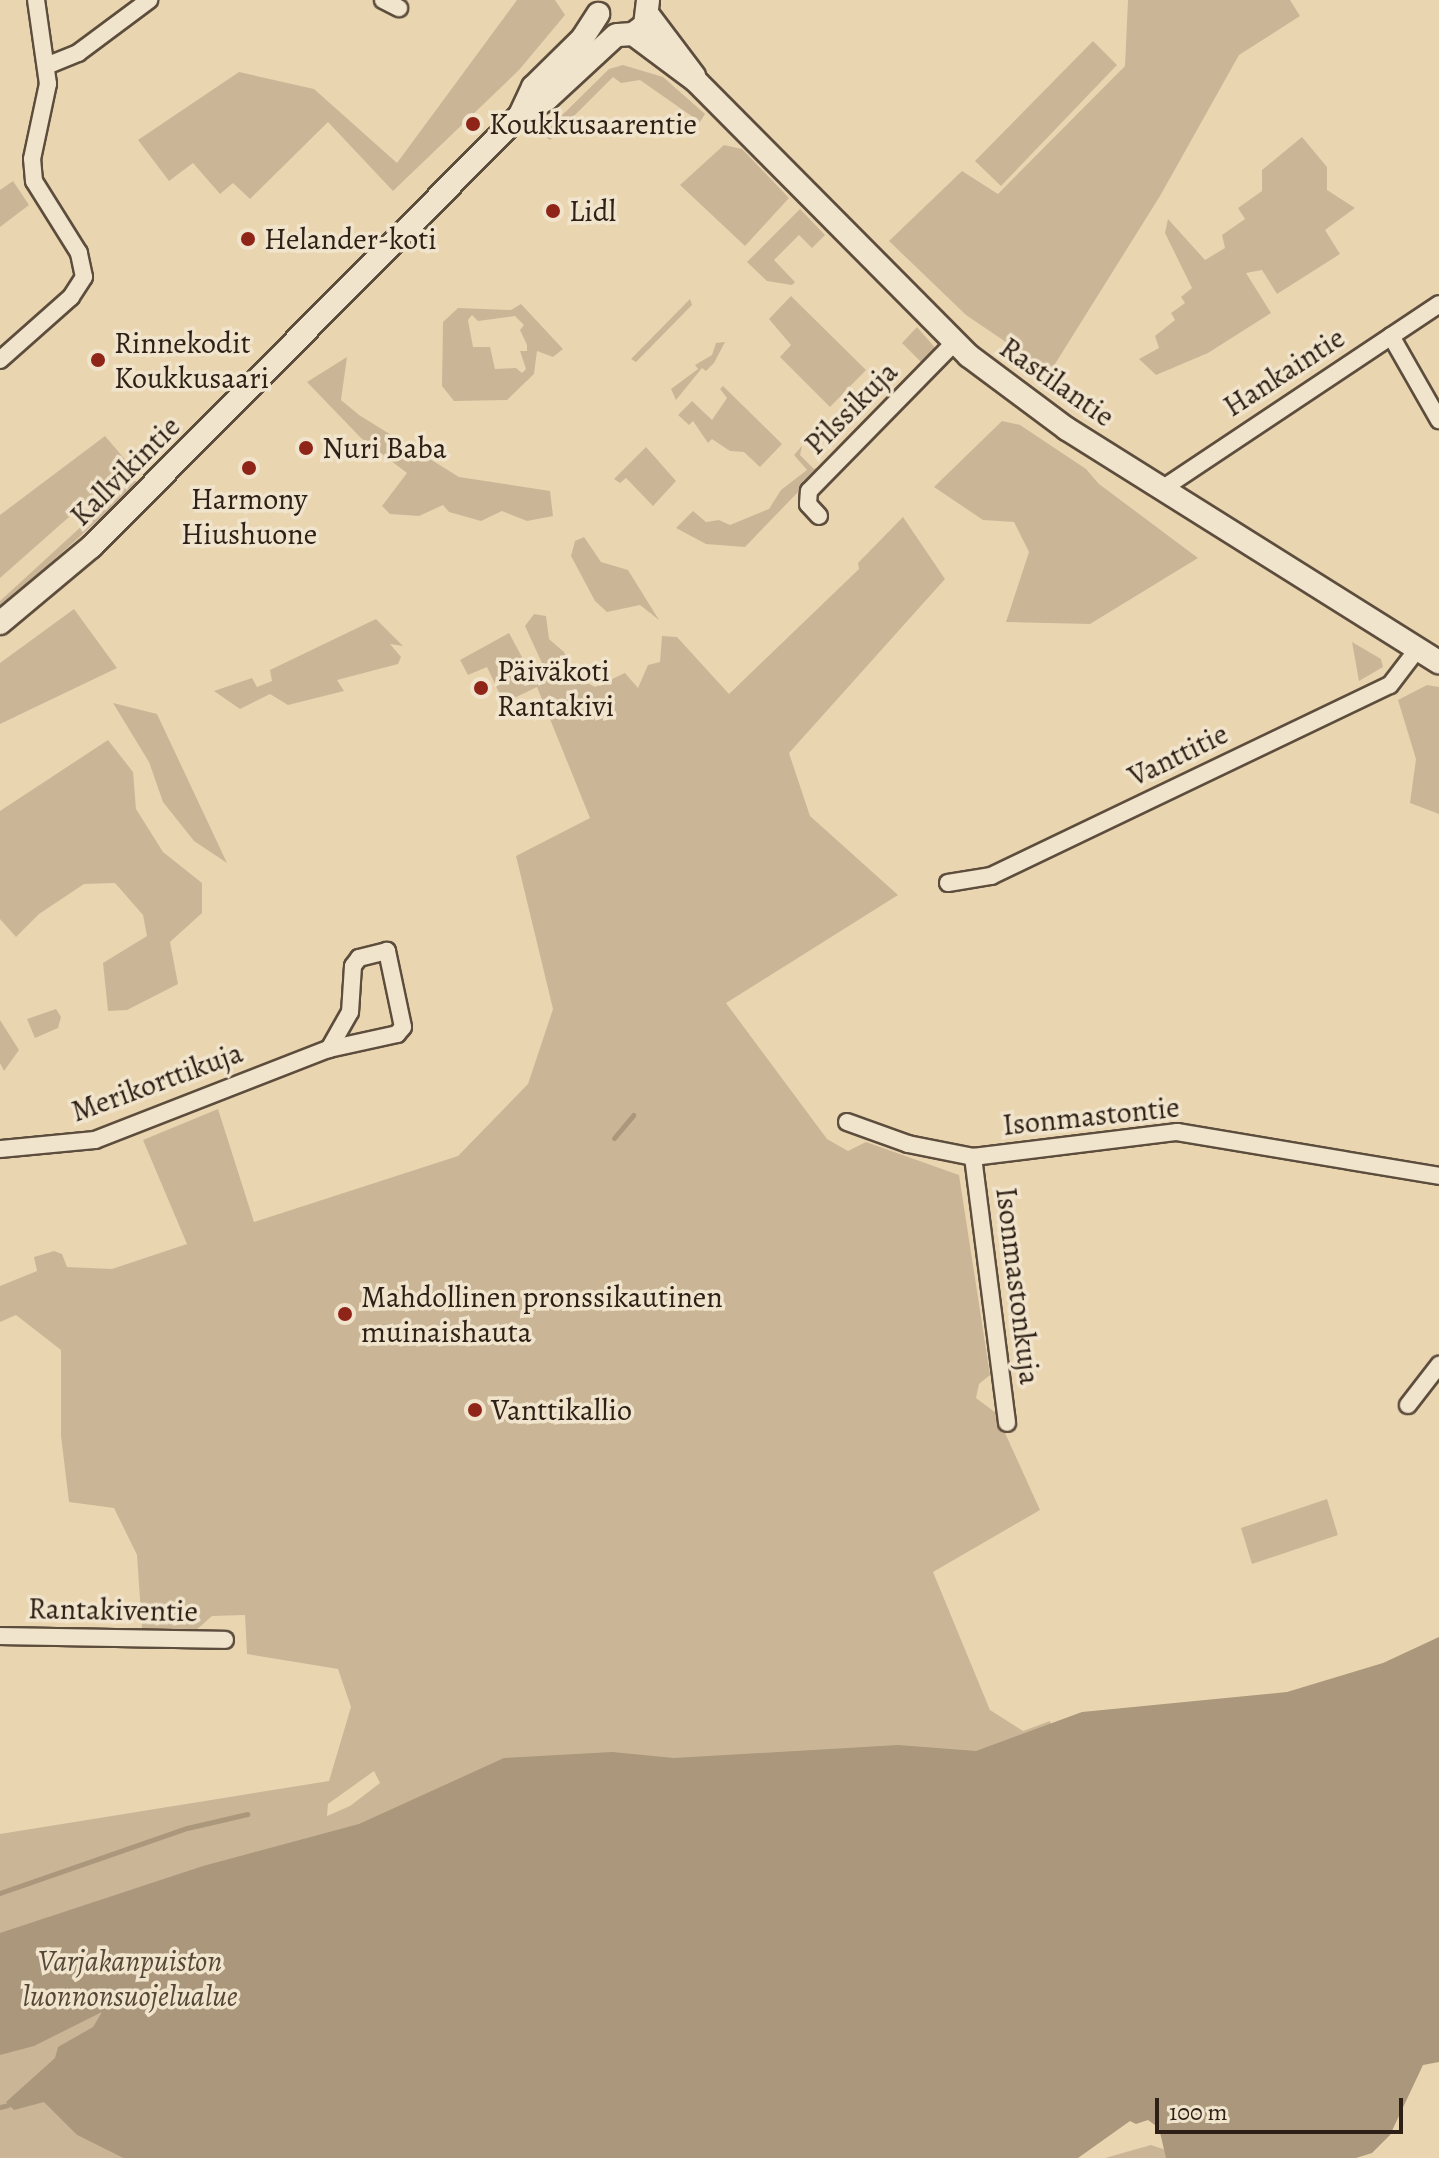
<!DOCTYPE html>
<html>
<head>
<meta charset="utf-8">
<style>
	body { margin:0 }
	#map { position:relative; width:1439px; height:2158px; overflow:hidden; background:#ead5b1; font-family:Alegreya,serif }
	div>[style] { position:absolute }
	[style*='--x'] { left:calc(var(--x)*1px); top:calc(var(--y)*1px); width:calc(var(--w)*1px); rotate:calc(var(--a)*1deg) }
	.green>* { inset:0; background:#cab697 }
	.water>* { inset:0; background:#aa977c }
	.stream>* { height:5px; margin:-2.5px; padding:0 2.5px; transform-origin:2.5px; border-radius:2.5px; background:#aa977c }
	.roads { filter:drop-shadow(2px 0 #5d4d3d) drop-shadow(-2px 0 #5d4d3d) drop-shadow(0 2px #5d4d3d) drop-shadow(0 -2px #5d4d3d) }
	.street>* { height:16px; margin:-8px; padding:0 8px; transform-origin:8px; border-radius:8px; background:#f1e4cc }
	.secondary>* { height:22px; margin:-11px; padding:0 11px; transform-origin:11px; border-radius:11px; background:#f1e4cc }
	.dots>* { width:22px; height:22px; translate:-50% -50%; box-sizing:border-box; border:4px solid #f1e4cc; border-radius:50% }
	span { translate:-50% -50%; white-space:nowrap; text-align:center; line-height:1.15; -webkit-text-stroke:7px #f1e4cc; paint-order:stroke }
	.poi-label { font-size:30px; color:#2e2016 }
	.left { translate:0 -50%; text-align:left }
	.street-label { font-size:30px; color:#2e2016 }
	.park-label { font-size:30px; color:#554636; font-style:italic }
	.scale { position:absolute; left:1155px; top:2098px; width:248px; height:36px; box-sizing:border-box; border:4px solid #2e2016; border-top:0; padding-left:10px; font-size:24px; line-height:28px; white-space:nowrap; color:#2e2016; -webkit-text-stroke:6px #f1e4cc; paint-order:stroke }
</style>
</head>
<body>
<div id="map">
	<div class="green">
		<div style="clip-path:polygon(517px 0,555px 0,565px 15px,519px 70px,393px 191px,328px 122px,250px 199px,233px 183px,220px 194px,193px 163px,169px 181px,138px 140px,239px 72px,314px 89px,397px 163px)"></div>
		<div style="clip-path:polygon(1128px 0,1290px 0,1300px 16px,1239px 55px,1160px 196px,1050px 372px,966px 315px,889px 241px,962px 171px,998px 194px,1125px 66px)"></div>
		<div style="clip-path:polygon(1093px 41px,1117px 65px,1001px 186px,975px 161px)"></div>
		<div style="clip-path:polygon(623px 65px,663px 77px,705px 114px,700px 122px,640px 80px,621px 83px,613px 77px,550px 140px,543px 134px,609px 69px)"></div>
		<div style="clip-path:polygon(1302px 137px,1327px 167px,1327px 190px,1355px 208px,1325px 230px,1340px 254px,1277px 294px,1262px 270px,1246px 273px,1271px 313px,1208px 353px,1156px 375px,1139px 359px,1159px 348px,1155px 336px,1175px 320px,1171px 313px,1185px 303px,1181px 297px,1192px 288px,1165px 233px,1168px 219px,1205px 260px,1225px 248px,1222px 235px,1245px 219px,1238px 208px,1262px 191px,1262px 170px)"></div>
		<div style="clip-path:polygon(724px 145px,742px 149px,789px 198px,745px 246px,680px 185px)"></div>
		<div style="clip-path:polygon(13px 181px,29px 205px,0 227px,0 190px)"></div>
		<div style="clip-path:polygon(800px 209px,825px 235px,812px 248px,799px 235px,774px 260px,795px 282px,792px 285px,767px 281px,747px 262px)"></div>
		<div style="clip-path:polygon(791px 296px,866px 370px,830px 407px,780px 357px,791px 345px,769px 319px)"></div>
		<div style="clip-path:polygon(690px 299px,692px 305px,636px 362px,631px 359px)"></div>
		<div style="clip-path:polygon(evenodd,521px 304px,563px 349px,553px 357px,537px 351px,534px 374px,507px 400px,454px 401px,442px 386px,443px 322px,458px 308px,511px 310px,521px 304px,472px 315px,478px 321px,515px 316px,524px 325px,520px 330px,527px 345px,527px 351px,520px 351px,526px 369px,522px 373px,516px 368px,495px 369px,490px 347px,473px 347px,468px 320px,472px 315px)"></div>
		<div style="clip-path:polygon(917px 327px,938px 351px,914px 376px,921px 362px,902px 343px)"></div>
		<div style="clip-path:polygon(725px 342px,714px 363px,706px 371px,702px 368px,676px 400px,671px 389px,698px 369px,695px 365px,712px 355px,716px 343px)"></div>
		<div style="clip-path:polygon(347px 357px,341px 400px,359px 415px,459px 477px,550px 491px,553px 516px,527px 521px,502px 511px,481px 521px,449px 512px,443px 505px,419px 516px,390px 514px,382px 506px,407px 473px,361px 438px,307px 382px)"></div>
		<div style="clip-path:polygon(723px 386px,782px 444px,760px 467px,744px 452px,730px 451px,712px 439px,708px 443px,693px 421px,689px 425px,678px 415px,692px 401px,712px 420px,727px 398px,720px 389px)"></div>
		<div style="clip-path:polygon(1002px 421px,1020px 425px,1086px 469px,1099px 484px,1198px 558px,1090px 624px,1006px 622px,1029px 552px,1014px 522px,983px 520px,934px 487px)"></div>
		<div style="clip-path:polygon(105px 436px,129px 464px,0 578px,0 515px)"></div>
		<div style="clip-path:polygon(802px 446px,800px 455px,814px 469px,826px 463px,745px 547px,706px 544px,676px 528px,693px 511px,706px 522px,719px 520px,730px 525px,769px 509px,781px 490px,807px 470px,794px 455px)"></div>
		<div style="clip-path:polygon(646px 447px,676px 481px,653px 506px,626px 478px,620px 483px,614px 479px)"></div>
		<div style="clip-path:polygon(132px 480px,138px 482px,132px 490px,0 608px,0 601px)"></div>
		<div style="clip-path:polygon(evenodd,903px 517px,945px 579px,789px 753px,810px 816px,898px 895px,726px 1003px,827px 1139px,848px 1151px,866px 1142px,959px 1175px,990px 1375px,979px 1384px,976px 1398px,996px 1413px,1040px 1510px,933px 1572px,990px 1710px,1023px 1731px,1050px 1721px,1052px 1727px,38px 2093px,77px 2135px,123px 2158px,0 2158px,0 1834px,329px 1781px,351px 1707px,338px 1669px,247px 1654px,245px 1615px,212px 1616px,194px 1632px,142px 1629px,137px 1555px,114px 1508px,69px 1502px,61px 1436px,61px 1350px,16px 1315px,0 1322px,0 1286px,37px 1271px,34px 1257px,54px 1251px,62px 1254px,67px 1267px,112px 1269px,187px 1244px,143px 1140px,218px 1109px,254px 1222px,458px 1156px,528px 1084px,553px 1009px,516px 856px,590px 818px,537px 687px,504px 703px,487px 667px,468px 675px,460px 660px,509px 633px,537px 685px,546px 672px,525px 626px,534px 614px,546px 616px,549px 639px,564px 652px,576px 677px,595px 687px,625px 673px,638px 688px,648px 665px,660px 662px,662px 636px,677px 637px,729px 694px,859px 569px,858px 563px,903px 517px,374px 1771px,380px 1783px,350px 1806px,327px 1816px,328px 1804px,374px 1771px)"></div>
		<div style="clip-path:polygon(584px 537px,601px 562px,628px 570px,659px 620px,640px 605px,607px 612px,595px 601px,571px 556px,575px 541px)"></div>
		<div style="clip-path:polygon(74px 609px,117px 668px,0 724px,0 663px)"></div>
		<div style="clip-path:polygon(376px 619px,403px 646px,390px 644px,401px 657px,398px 664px,337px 680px,344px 691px,288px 705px,270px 694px,240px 709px,214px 691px,252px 678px,257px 687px,272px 681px,270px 670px)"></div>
		<div style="clip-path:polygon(1352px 642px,1381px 659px,1383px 667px,1359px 681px)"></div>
		<div style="clip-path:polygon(1427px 685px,1439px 687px,1439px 814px,1410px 803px,1416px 759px,1398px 700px)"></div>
		<div style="clip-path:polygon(113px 703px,157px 714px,227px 863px,194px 841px,163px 802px,149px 762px)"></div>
		<div style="clip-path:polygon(108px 740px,133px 772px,136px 809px,163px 852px,202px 883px,202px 913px,170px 942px,178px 984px,127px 1010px,108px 1011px,103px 963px,147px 936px,143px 915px,115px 883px,84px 884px,39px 914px,16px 937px,0 919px,0 811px)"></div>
		<div style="clip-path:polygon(56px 1009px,61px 1017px,58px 1028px,35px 1038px,27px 1019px)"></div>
		<div style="clip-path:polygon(0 1020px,19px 1050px,4px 1071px,0 1063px)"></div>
		<div style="clip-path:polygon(1327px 1499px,1338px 1535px,1252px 1564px,1241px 1528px)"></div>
		<div style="clip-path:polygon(1151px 2145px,1166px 2150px,1166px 2158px,1105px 2158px)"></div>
	</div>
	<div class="water">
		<div style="clip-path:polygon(1439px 1637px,1439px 2062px,1423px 2065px,1390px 2135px,1372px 2153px,1356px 2158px,1166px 2158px,1159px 2128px,1148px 2120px,1136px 2124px,1130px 2121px,1078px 2158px,123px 2158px,77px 2135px,44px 2102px,14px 2110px,6px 2102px,55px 2058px,58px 2047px,93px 2027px,102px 2012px,34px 2046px,0 2055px,0 1933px,203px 1866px,359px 1824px,504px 1758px,612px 1752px,674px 1758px,898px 1745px,976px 1751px,1082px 1712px,1287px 1692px,1383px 1663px)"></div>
	</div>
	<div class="stream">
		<div style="--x:614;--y:1138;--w:30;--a:-50"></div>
		<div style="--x:0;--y:1893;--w:198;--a:-19.2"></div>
		<div style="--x:187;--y:1828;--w:62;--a:-13.1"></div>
		<div style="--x:0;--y:2107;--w:8;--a:-14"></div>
	</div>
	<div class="roads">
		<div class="street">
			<div style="--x:383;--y:0;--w:18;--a:27"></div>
			<div style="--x:46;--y:66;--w:35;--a:-22"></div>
			<div style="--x:78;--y:53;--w:89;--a:-36.7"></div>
			<div style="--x:1391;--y:336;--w:97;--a:60.3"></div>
			<div style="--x:0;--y:360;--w:95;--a:-41.6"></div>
			<div style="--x:71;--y:297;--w:24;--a:-57"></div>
			<div style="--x:84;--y:277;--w:25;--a:-102"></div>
			<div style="--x:79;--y:253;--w:85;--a:-122"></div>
			<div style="--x:34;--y:181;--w:22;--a:-95"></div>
			<div style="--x:32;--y:159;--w:77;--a:-78"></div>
			<div style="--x:48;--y:84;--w:85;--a:-98.1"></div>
			<div style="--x:1162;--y:489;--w:333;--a:-33.7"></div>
			<div style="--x:819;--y:516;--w:16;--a:-133"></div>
			<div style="--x:808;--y:504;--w:13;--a:-86"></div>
			<div style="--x:809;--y:491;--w:207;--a:-45.6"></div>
			<div style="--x:948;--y:883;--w:44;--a:-9.2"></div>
			<div style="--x:991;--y:876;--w:442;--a:-25.6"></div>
			<div style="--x:1390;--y:685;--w:43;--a:-52.6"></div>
			<div style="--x:847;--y:1122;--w:65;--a:19.8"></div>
			<div style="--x:908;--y:1144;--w:66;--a:11.3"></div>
			<div style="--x:973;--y:1157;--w:206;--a:-7"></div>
			<div style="--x:1177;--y:1132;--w:266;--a:9.5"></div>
			<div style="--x:0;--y:1149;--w:95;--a:-5.4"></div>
			<div style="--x:95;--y:1140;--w:251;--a:-21.3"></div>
			<div style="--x:329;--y:1049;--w:70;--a:-12.4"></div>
			<div style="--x:397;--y:1034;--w:9;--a:-49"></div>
			<div style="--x:403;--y:1027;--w:78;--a:-101.9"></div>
			<div style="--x:387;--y:951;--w:29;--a:166"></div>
			<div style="--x:359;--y:958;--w:10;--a:127"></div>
			<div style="--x:353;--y:966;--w:46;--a:93.7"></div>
			<div style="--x:350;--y:1012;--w:43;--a:119.6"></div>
			<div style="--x:973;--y:1157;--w:268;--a:82.7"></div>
			<div style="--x:1408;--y:1405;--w:51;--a:-52.2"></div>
			<div style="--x:0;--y:1636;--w:225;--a:1"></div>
		</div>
		<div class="secondary">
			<div style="--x:649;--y:16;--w:75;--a:53.1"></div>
			<div style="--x:633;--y:34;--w:79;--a:36.7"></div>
			<div style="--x:696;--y:81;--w:387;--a:45.2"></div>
			<div style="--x:969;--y:356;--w:122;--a:36.7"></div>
			<div style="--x:1067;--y:429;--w:439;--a:32.1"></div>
			<div style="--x:618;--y:35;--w:15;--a:-4"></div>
			<div style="--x:633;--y:34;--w:15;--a:-37"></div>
			<div style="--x:645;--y:25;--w:25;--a:-83"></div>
			<div style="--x:520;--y:115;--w:31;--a:-65"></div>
			<div style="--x:533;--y:87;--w:69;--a:-44.4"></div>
			<div style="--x:582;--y:39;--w:30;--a:-57"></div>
			<div style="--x:0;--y:623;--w:119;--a:-39.9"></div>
			<div style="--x:91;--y:547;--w:609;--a:-45.2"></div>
			<div style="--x:520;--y:115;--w:31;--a:-31"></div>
			<div style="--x:547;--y:99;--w:94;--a:-42.8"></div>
		</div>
	</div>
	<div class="dots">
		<div style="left:473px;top:124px;background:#8f2418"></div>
		<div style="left:553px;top:211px;background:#8f2418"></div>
		<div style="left:248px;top:239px;background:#8f2418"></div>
		<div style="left:98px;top:360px;background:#8f2418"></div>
		<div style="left:306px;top:448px;background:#8f2418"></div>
		<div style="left:249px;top:468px;background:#8f2418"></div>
		<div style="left:481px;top:688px;background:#8f2418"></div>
		<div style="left:345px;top:1314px;background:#8f2418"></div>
		<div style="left:475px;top:1410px;background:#8f2418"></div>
	</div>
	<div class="poi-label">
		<span class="left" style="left:489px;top:124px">Koukkusaarentie</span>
		<span class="left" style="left:569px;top:211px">Lidl</span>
		<span class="left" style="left:264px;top:239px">Helander-koti</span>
		<span class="left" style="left:114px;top:360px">Rinnekodit<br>Koukkusaari</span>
		<span class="left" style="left:322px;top:448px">Nuri Baba</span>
		<span style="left:249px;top:516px">Harmony<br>Hiushuone</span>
		<span class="left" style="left:497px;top:688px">Päiväkoti<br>Rantakivi</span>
		<span class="left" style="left:361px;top:1314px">Mahdollinen pronssikautinen<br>muinaishauta</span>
		<span class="left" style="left:491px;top:1410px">Vanttikallio</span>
	</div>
	<div class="street-label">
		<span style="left:1284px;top:372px;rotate:-33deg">Hankaintie</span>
		<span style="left:1057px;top:382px;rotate:35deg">Rastilantie</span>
		<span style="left:851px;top:408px;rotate:-45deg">Pilssikuja</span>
		<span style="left:125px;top:471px;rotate:-45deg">Kallvikintie</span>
		<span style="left:1178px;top:755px;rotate:-26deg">Vanttitie</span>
		<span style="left:157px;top:1082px;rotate:-20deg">Merikorttikuja</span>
		<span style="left:1091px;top:1116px;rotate:-6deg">Isonmastontie</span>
		<span style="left:1018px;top:1286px;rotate:83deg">Isonmastonkuja</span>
		<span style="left:113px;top:1610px;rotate:1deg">Rantakiventie</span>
	</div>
	<div class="park-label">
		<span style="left:130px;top:1978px">Varjakanpuiston<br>luonnonsuojelualue</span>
	</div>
	<div class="scale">100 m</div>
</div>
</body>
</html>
